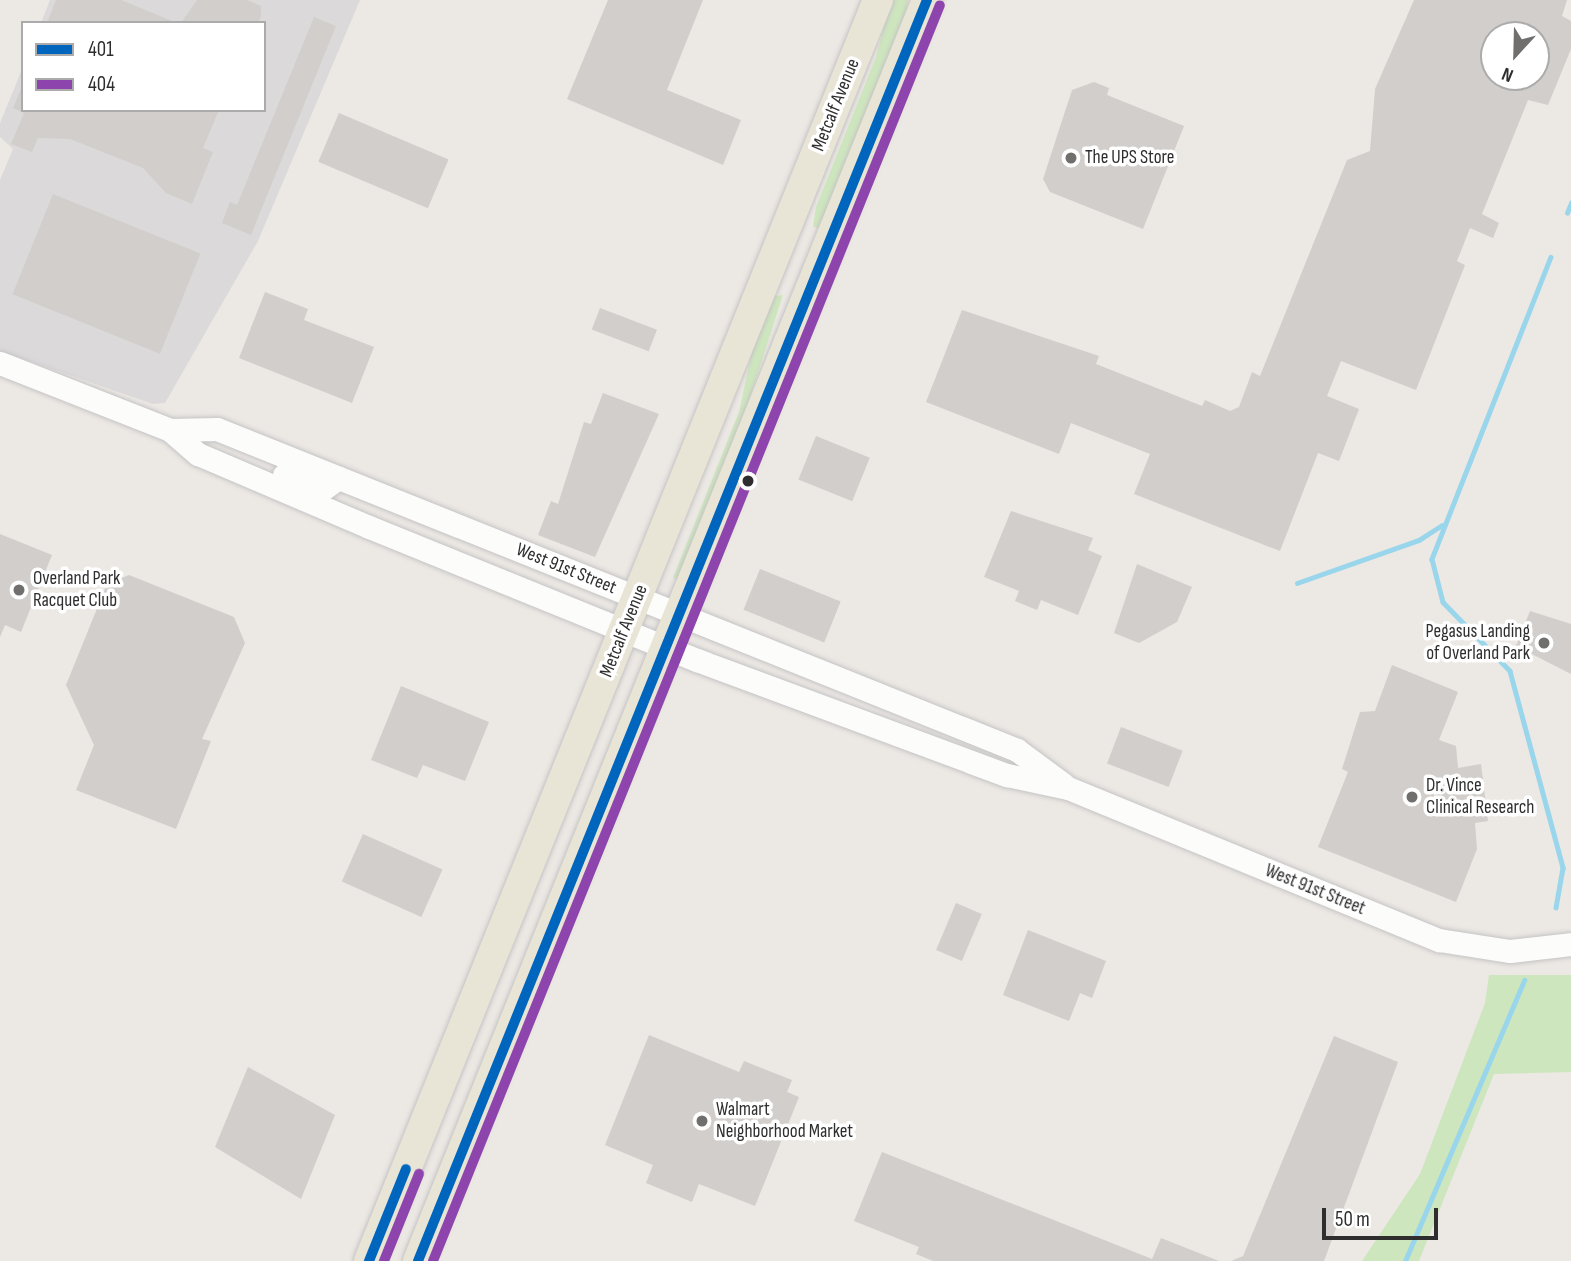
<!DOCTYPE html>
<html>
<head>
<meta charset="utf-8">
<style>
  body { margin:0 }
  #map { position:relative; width:1571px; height:1261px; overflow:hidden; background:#ece8e4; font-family:"Sofia Sans Condensed",sans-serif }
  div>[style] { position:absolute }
  .industrial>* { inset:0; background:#dcd9db }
  .green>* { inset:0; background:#cee6be }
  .stream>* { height:4.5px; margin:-2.25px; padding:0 2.25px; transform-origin:2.25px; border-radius:2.25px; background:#99d6ec }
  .building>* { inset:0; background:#d1cecb; transform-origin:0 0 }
  .roads { filter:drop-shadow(0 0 2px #c5c4c5) drop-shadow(0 0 2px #c5c4c5) }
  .minor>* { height:23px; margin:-11.5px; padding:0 11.5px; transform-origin:11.5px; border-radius:11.5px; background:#fcfcfb }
  .major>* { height:30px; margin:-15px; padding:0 15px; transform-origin:15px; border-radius:15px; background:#e8e4d6 }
  .bus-1>* { height:10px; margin:-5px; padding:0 5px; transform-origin:5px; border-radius:5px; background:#0065bd }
  .bus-2>* { height:10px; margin:-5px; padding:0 5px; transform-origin:5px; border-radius:5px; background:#8e44ad }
  .dots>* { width:19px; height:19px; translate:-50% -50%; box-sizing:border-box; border:4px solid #fff; border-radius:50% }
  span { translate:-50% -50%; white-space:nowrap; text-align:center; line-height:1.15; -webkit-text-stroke:7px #fff; paint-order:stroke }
  .street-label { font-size:19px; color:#2e2e2e }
  .poi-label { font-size:19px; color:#2e2e2e }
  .left { translate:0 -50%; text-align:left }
  .right { translate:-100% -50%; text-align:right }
  .legend { position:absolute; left:21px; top:21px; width:245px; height:91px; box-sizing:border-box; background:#fff; border:2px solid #ababab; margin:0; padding:9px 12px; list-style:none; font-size:21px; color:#2e2e2e }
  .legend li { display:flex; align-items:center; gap:14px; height:35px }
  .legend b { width:35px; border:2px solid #ababab }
  .north { position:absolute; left:1480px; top:21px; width:70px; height:70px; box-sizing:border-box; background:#fff; border:2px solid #ababab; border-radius:50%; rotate:202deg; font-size:19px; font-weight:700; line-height:28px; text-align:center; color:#2e2e2e }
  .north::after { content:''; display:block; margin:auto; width:24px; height:32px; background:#706f6e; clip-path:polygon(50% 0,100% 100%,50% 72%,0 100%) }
  .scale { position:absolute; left:1322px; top:1208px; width:116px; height:32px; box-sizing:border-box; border:4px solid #2e2e2e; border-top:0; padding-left:9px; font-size:21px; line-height:24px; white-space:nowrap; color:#2e2e2e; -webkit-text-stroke:5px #fff; paint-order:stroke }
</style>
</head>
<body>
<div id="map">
  <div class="industrial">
    <i style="clip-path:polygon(50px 0,360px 0,258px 241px,165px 403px,153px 404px,0 351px,0 180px,13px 149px,0 137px,0 123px,23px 67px,23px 110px,264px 110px,264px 23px,41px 23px)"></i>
  </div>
  <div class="green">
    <i style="clip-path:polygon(891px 0,908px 0,906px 15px,819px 229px,813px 226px,816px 207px,876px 57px)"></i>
    <i style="clip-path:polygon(783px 295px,728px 465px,680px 580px,673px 578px,739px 412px,754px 342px,774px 296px)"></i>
    <i style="clip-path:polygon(1489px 975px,1571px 975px,1571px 1072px,1494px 1074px,1419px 1261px,1362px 1261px,1420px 1174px,1485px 1003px)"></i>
  </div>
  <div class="stream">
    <i style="left:1567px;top:213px;width:11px;rotate:-68deg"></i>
    <i style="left:1551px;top:257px;width:325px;rotate:111.5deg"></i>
    <i style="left:1432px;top:559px;width:44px;rotate:75.7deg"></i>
    <i style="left:1443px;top:602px;width:96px;rotate:45.8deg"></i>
    <i style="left:1510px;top:671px;width:204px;rotate:74.9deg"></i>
    <i style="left:1563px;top:868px;width:40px;rotate:100deg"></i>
    <i style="left:1297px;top:583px;width:129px;rotate:-19.4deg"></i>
    <i style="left:1419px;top:540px;width:27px;rotate:-33deg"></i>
    <i style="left:1405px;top:1261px;width:305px;rotate:-67deg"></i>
  </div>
  <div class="building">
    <i style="clip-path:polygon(56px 0,121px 0,177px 23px,47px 23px)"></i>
    <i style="clip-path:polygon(197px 0,247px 0,261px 6px,261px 16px,258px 23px,181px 23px)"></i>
    <i style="clip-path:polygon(608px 0,703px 0,667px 90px,741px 120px,723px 165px,567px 99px)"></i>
    <i style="clip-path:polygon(evenodd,1414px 0,1567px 0,1562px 16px,1571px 21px,1571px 49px,1548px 105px,1528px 100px,1482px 214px,1499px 223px,1493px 238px,1470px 228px,1457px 261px,1465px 265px,1416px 390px,1341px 361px,1327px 396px,1359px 409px,1339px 461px,1318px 453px,1280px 551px,1134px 494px,1150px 454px,1071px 423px,1059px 454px,926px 402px,962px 310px,1099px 356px,1096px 364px,1202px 406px,1205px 400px,1230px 411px,1239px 407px,1252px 372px,1260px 376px,1347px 160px,1370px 151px,1375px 89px,1414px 0,1494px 35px,1536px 35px,1536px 77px,1494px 77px,1494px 35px)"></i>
    <i style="clip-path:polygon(314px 17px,336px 26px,251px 235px,222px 223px,230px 202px,237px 205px)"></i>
    <i style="clip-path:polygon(1094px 82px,1109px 88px,1107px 95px,1184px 126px,1143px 229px,1050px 192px,1043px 179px,1072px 90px)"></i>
    <i style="clip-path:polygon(23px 84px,23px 110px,219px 110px,203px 148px,213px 152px,192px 204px,166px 193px,143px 168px,70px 139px,38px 138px,32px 152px,11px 144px,24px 113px,13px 108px)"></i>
    <i style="left:339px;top:113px;width:119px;height:53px;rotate:23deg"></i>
    <i style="left:53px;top:194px;width:159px;height:108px;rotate:22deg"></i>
    <i style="clip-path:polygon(265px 292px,308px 309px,304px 320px,374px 347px,352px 403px,239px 358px)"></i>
    <i style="left:600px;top:308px;width:61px;height:23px;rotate:21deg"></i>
    <i style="clip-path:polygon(603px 393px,659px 414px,595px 557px,538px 535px,551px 501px,558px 504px,584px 422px,591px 424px)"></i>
    <i style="left:816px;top:436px;width:58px;height:47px;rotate:22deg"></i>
    <i style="clip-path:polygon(1011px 511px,1093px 538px,1088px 550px,1102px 556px,1078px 615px,1041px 600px,1037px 610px,1015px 601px,1019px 591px,984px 577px)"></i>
    <i style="clip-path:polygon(0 534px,52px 555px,21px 632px,5px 625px,0 637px)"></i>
    <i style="clip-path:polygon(1137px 564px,1192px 587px,1177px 622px,1139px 643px,1114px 633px)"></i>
    <i style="left:760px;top:569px;width:87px;height:44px;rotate:22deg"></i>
    <i style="clip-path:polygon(129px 575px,234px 617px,245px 643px,202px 739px,211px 741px,176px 829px,76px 790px,94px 745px,66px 685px,107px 584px)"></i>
    <i style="clip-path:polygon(1530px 611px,1571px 624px,1571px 674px,1516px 646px)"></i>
    <i style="clip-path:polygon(1392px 665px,1458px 692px,1439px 740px,1456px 746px,1458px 768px,1481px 764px,1488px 821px,1475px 823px,1477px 849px,1456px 902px,1318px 847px,1348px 772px,1342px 769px,1360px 712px,1375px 711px)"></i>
    <i style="clip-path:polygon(401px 686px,489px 722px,465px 781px,423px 765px,417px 778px,371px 760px)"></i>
    <i style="left:1121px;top:727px;width:66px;height:39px;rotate:21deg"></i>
    <i style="left:363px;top:834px;width:87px;height:52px;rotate:24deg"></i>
    <i style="left:956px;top:903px;width:28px;height:51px;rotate:23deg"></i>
    <i style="clip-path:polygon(1028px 930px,1106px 961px,1092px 998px,1080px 993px,1069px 1021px,1003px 995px)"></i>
    <i style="clip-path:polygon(649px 1035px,739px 1072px,744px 1061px,792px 1080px,787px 1092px,799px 1097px,755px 1206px,699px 1184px,692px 1202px,646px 1183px,653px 1165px,605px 1145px)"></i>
    <i style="clip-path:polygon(1334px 1036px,1398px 1062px,1324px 1261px,1231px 1261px,1243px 1256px)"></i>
    <i style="clip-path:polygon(248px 1067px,335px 1115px,301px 1199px,215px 1147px)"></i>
    <i style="clip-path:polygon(882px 1152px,1152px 1259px,1161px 1238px,1219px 1261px,933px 1261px,916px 1254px,919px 1247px,854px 1221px)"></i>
  </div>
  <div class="roads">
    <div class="minor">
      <i style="left:0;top:363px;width:183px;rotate:21.5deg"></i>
      <i style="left:170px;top:430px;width:37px;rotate:41deg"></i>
      <i style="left:198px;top:454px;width:186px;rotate:23.1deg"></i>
      <i style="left:369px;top:527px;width:354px;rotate:22.1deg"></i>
      <i style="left:697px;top:660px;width:331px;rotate:20.4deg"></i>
      <i style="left:1007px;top:775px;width:62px;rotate:12deg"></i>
      <i style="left:1068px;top:788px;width:401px;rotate:22.3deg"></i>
      <i style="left:1439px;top:940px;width:72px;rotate:8.8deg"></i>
      <i style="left:1510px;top:951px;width:61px;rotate:-6.5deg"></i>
      <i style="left:170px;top:430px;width:47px;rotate:-1.2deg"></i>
      <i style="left:217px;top:429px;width:862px;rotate:21.86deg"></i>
      <i style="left:1017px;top:750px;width:57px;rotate:36.5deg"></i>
      <i style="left:284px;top:475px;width:41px;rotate:19.7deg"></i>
      <i style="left:323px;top:489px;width:19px;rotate:-36deg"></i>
    </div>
    <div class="major">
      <i style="left:369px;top:1261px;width:1360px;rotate:-68.02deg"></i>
      <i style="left:418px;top:1261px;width:1360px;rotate:-68.02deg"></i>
    </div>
  </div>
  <div class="bus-1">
    <i style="left:369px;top:1261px;width:99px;rotate:-68.1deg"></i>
    <i style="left:418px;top:1261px;width:1360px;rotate:-68.02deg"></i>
  </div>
  <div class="bus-2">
    <i style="left:384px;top:1261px;width:94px;rotate:-68.1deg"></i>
    <i style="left:433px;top:1261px;width:1354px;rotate:-68.02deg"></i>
  </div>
  <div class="dots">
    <i style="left:1071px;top:158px;background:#706f6e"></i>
    <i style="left:748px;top:481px;background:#2e2e2e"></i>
    <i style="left:19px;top:590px;background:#706f6e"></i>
    <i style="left:1544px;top:643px;background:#706f6e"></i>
    <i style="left:1412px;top:797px;background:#706f6e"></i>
    <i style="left:702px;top:1121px;background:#706f6e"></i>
  </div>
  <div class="street-label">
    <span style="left:836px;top:105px;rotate:-68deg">Metcalf Avenue</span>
    <span style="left:566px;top:569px;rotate:22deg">West 91st Street</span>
    <span style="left:624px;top:631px;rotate:-68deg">Metcalf Avenue</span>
    <span style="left:1315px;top:890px;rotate:22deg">West 91st Street</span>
  </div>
  <div class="poi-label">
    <span class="left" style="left:1085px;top:158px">The UPS Store</span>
    <span class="left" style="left:33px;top:590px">Overland Park<br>Racquet Club</span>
    <span class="right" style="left:1530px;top:643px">Pegasus Landing<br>of Overland Park</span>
    <span class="left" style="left:1426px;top:797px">Dr. Vince<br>Clinical Research</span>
    <span class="left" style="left:716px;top:1121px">Walmart<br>Neighborhood Market</span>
  </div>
  <ul class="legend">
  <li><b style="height:9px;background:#0065bd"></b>401</li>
  <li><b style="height:9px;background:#8e44ad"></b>404</li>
  </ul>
  <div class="north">N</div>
  <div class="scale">50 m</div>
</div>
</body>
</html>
